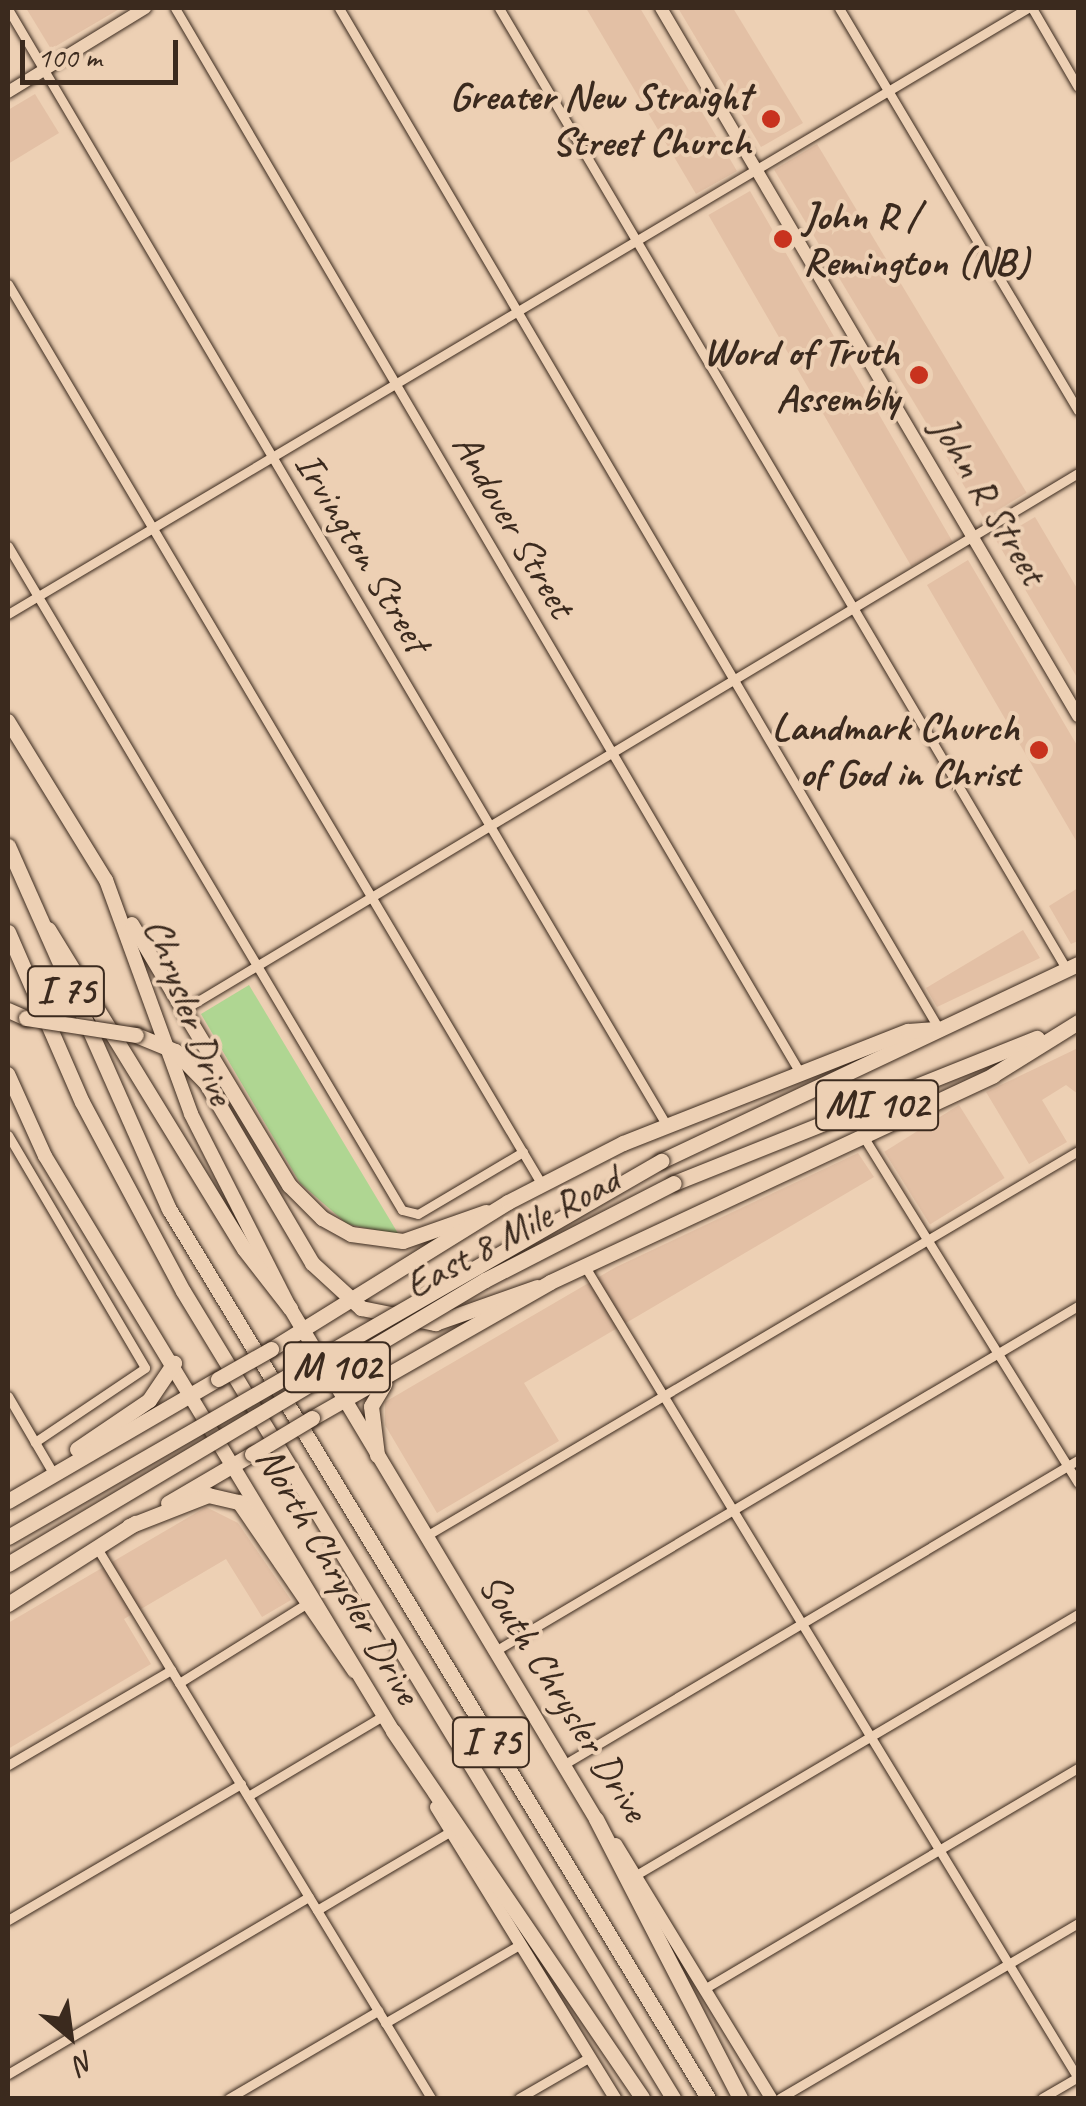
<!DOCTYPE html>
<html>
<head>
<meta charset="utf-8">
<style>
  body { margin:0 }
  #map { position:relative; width:1086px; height:2106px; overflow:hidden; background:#edd0b4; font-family:Caveat,sans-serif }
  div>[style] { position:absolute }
  .built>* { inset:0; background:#e3c0a5; transform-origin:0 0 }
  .green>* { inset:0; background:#afd692 }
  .roads { filter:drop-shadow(0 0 2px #3b2a1e) drop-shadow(0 0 2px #3b2a1e) }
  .street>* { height:9px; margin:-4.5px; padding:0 4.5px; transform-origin:4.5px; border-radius:4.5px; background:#edd0b4 }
  .secondary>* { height:12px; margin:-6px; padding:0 6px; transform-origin:6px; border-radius:6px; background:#edd0b4 }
  .primary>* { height:14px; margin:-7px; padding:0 7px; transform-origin:7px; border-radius:7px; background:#edd0b4 }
  .highway>* { height:15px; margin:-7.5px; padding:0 7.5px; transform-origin:7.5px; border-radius:7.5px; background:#edd0b4 }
  .bridges { filter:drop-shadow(0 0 2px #3b2a1e) drop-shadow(0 0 2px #3b2a1e) }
  .highway-bridge>* { height:15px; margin:-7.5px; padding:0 7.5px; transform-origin:7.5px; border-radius:7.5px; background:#edd0b4 }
  .dots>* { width:28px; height:28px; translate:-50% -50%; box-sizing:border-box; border:5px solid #edd0b4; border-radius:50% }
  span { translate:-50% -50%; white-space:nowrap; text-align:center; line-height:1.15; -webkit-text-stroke:8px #edd0b4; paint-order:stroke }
  .shield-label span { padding:2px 8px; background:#edd0b4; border:2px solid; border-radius:8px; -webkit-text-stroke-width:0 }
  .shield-label { font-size:38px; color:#3b2a1e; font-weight:700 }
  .poi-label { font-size:40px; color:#3b2a1e; font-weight:700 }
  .right { translate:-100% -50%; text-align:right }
  .left { translate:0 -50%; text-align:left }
  .street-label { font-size:40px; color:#3b2a1e }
  .frame { position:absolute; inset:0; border:10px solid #3b2a1e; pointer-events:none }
  .north { position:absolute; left:20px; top:1986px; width:100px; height:100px; -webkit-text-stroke:8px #edd0b4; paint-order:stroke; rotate:151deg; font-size:28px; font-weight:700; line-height:40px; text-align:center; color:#3b2a1e }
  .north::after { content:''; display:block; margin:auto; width:35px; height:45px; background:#3b2a1e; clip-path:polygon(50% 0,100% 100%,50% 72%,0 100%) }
  .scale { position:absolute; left:20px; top:40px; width:158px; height:45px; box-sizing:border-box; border:5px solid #3b2a1e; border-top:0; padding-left:12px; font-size:30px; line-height:35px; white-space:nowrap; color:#3b2a1e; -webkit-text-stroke:8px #edd0b4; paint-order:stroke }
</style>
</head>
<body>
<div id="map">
  <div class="built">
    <i style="clip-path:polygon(26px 8px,121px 8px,51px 49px)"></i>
    <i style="clip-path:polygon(586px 8px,640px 8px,737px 171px,696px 194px)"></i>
    <i style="clip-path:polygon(678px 8px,733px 8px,803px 123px,761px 147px)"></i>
    <i style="clip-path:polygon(35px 94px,59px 133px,8px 164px,8px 110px)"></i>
    <i style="left:817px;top:144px;width:407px;height:50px;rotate:59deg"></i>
    <i style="left:750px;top:191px;width:406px;height:48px;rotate:60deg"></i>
    <i style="clip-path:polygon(1035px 517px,1078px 590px,1078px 679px,996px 540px)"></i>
    <i style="clip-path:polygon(968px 560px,1078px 747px,1078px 844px,927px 585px)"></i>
    <i style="clip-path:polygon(1078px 888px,1078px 941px,1071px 944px,1049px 906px)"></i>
    <i style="clip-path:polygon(1023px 930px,1040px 958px,937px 1007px,926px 988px)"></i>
    <i style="clip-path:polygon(1078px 1048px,1078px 1094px,1066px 1085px,1042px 1100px,1067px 1142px,1029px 1164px,986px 1092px)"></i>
    <i style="left:959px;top:1105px;width:86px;height:88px;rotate:58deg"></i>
    <i style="clip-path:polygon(858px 1153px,874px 1177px,524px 1383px,559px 1441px,437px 1513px,385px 1425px,385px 1402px,616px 1267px)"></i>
    <i style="clip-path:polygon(206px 1507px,238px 1523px,291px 1600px,262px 1617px,226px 1559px,124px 1619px,151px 1664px,8px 1749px,8px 1623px)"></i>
  </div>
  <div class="green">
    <i style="clip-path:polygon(249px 985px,399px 1235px,347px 1224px,300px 1183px,201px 1014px)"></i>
  </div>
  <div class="roads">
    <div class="street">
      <i style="left:175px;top:8px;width:1235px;rotate:59.59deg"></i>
      <i style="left:339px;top:8px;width:1184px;rotate:59.56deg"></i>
      <i style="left:499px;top:8px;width:1117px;rotate:59.44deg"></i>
      <i style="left:839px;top:8px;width:468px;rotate:59.3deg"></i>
      <i style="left:1032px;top:8px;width:91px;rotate:59.8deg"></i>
      <i style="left:8px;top:9px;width:1297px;rotate:59.46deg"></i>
      <i style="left:8px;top:284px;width:1045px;rotate:59.34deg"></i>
      <i style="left:8px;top:546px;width:772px;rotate:59.32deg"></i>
      <i style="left:402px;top:1210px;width:16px;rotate:14deg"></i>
      <i style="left:418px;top:1214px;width:122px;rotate:-30.6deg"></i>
      <i style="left:8px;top:614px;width:1186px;rotate:-30.72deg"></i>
      <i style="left:183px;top:1010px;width:1044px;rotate:-30.96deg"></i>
      <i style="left:8px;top:1135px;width:270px;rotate:59.5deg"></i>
      <i style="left:145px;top:1368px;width:133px;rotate:146.1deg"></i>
      <i style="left:863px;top:1136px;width:408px;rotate:58.2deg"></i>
      <i style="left:584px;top:1265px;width:951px;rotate:58.72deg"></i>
      <i style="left:8px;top:1396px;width:89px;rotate:59.7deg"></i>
      <i style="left:426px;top:1536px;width:757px;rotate:-30.56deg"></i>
      <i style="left:97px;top:1548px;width:643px;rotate:58.73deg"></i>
      <i style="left:495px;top:1651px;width:677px;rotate:-30.62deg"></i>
      <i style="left:179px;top:1683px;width:153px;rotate:-31.9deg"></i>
      <i style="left:8px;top:1765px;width:189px;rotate:-30.2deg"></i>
      <i style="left:563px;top:1765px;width:599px;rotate:-30.64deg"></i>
      <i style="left:248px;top:1796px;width:157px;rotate:-30.7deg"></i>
      <i style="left:636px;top:1875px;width:513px;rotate:-30.56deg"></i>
      <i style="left:317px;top:1910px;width:156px;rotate:-30.5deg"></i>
      <i style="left:8px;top:1920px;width:270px;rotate:-30.3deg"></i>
      <i style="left:704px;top:1989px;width:434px;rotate:-30.6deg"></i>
      <i style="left:385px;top:2023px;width:157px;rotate:-30.2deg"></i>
      <i style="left:8px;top:2074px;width:349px;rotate:-30.5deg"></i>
      <i style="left:229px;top:2098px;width:173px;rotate:-30.3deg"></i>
      <i style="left:519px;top:2098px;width:82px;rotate:-30deg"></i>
      <i style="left:780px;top:2098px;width:346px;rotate:-30.4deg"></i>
      <i style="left:1042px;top:2098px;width:42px;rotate:-30.3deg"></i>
    </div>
    <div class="secondary">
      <i style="left:661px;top:8px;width:822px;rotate:59.5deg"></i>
      <i style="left:8px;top:92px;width:161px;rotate:-31.5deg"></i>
      <i style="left:436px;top:1807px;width:342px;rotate:58.4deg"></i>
      <i style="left:616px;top:1844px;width:298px;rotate:58.6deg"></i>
    </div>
    <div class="primary">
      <i style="left:8px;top:721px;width:187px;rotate:58.4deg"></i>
      <i style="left:106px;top:880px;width:249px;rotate:70deg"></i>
      <i style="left:191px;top:1114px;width:218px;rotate:63deg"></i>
      <i style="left:290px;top:1308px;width:596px;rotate:59.09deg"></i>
      <i style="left:132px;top:924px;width:100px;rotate:59.3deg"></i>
      <i style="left:8px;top:1074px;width:90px;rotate:65.7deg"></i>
      <i style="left:45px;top:1156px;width:672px;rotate:58.82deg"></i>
    </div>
    <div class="highway">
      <i style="left:8px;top:846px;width:397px;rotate:66.1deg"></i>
      <i style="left:169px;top:1209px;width:1040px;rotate:58.77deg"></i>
      <i style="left:48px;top:929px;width:375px;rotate:58.5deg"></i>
      <i style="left:244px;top:1249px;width:75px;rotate:52.1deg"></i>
      <i style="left:8px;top:932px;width:185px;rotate:66.5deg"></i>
      <i style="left:82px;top:1102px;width:214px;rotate:61.9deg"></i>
      <i style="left:183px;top:1291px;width:944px;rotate:58.73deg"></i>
      <i style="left:8px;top:1010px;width:20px;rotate:24deg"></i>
      <i style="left:183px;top:1010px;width:205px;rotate:58.8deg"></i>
      <i style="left:289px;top:1185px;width:47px;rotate:45deg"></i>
      <i style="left:322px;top:1218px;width:33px;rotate:29deg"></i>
      <i style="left:351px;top:1234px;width:52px;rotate:7.7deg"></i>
      <i style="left:403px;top:1241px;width:88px;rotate:-19.3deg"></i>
      <i style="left:136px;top:1035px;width:42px;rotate:22.3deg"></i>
      <i style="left:175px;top:1051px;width:45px;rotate:45.9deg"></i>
      <i style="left:206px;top:1083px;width:209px;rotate:59.5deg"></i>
      <i style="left:312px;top:1263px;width:67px;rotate:42.6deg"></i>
      <i style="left:361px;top:1308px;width:76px;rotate:11.5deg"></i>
      <i style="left:435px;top:1323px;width:108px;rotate:-19.4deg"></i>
      <i style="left:661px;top:1161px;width:461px;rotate:-25.3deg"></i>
      <i style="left:674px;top:1183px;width:391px;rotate:-21.8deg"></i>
      <i style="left:271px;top:1349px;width:279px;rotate:-31.8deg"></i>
      <i style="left:508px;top:1202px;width:129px;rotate:-27.2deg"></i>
      <i style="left:623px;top:1143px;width:306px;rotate:-21.5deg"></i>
      <i style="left:908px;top:1031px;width:31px;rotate:-4deg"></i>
      <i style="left:312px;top:1418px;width:274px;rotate:-29.7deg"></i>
      <i style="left:550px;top:1282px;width:489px;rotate:-25deg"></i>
      <i style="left:993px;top:1075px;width:100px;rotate:-31.9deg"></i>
      <i style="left:77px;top:1449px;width:87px;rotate:-34.2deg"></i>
      <i style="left:149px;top:1400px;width:45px;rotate:-56deg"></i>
      <i style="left:377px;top:1455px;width:49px;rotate:-97deg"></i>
      <i style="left:371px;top:1406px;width:26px;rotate:-59deg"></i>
      <i style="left:8px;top:1501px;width:243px;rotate:-30.2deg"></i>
      <i style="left:168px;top:1503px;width:97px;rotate:-30.3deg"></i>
      <i style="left:129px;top:1526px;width:85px;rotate:-21.4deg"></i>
      <i style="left:208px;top:1495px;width:32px;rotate:13deg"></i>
      <i style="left:239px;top:1502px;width:204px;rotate:55.6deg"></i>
      <i style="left:8px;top:1604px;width:151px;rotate:-32.5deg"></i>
      <i style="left:393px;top:1731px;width:443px;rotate:55.8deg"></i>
      <i style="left:596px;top:1819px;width:314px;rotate:62.7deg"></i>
    </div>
  </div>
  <div class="bridges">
    <div class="highway-bridge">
      <i style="left:26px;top:1018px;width:111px;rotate:8.8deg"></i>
      <i style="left:218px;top:1379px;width:61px;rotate:-29.5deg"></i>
      <i style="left:252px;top:1454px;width:70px;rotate:-31deg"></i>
      <i style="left:8px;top:1537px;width:754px;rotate:-29.93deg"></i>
      <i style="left:8px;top:1564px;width:555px;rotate:-30.77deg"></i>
      <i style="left:485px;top:1280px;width:212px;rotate:-27.2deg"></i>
    </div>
  </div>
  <div class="dots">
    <i style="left:771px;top:119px;background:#c8321e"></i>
    <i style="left:783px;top:239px;background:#c8321e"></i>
    <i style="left:919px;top:375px;background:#c8321e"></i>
    <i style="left:1039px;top:750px;background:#c8321e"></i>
  </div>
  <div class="shield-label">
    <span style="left:66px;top:991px">I 75</span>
    <span style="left:877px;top:1105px">MI 102</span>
    <span style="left:337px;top:1367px">M 102</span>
    <span style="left:491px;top:1742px">I 75</span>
  </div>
  <div class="poi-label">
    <span class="right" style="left:751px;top:119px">Greater New Straight<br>Street Church</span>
    <span class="left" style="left:803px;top:239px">John R /<br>Remington (NB)</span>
    <span class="right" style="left:899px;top:375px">Word of Truth<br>Assembly</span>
    <span class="right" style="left:1019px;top:750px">Landmark Church<br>of God in Christ</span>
  </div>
  <div class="street-label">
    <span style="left:989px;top:500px;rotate:59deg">John R Street</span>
    <span style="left:514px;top:525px;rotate:60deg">Andover Street</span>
    <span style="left:363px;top:552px;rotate:59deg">Irvington Street</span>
    <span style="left:190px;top:1011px;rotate:70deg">Chrysler Drive</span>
    <span style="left:512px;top:1232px;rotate:-28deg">East 8 Mile Road</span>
    <span style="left:339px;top:1575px;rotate:60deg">North Chrysler Drive</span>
    <span style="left:564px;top:1697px;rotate:58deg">South Chrysler Drive</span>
  </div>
  <div class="frame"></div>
  <div class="north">N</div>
  <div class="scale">100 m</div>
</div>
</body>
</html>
